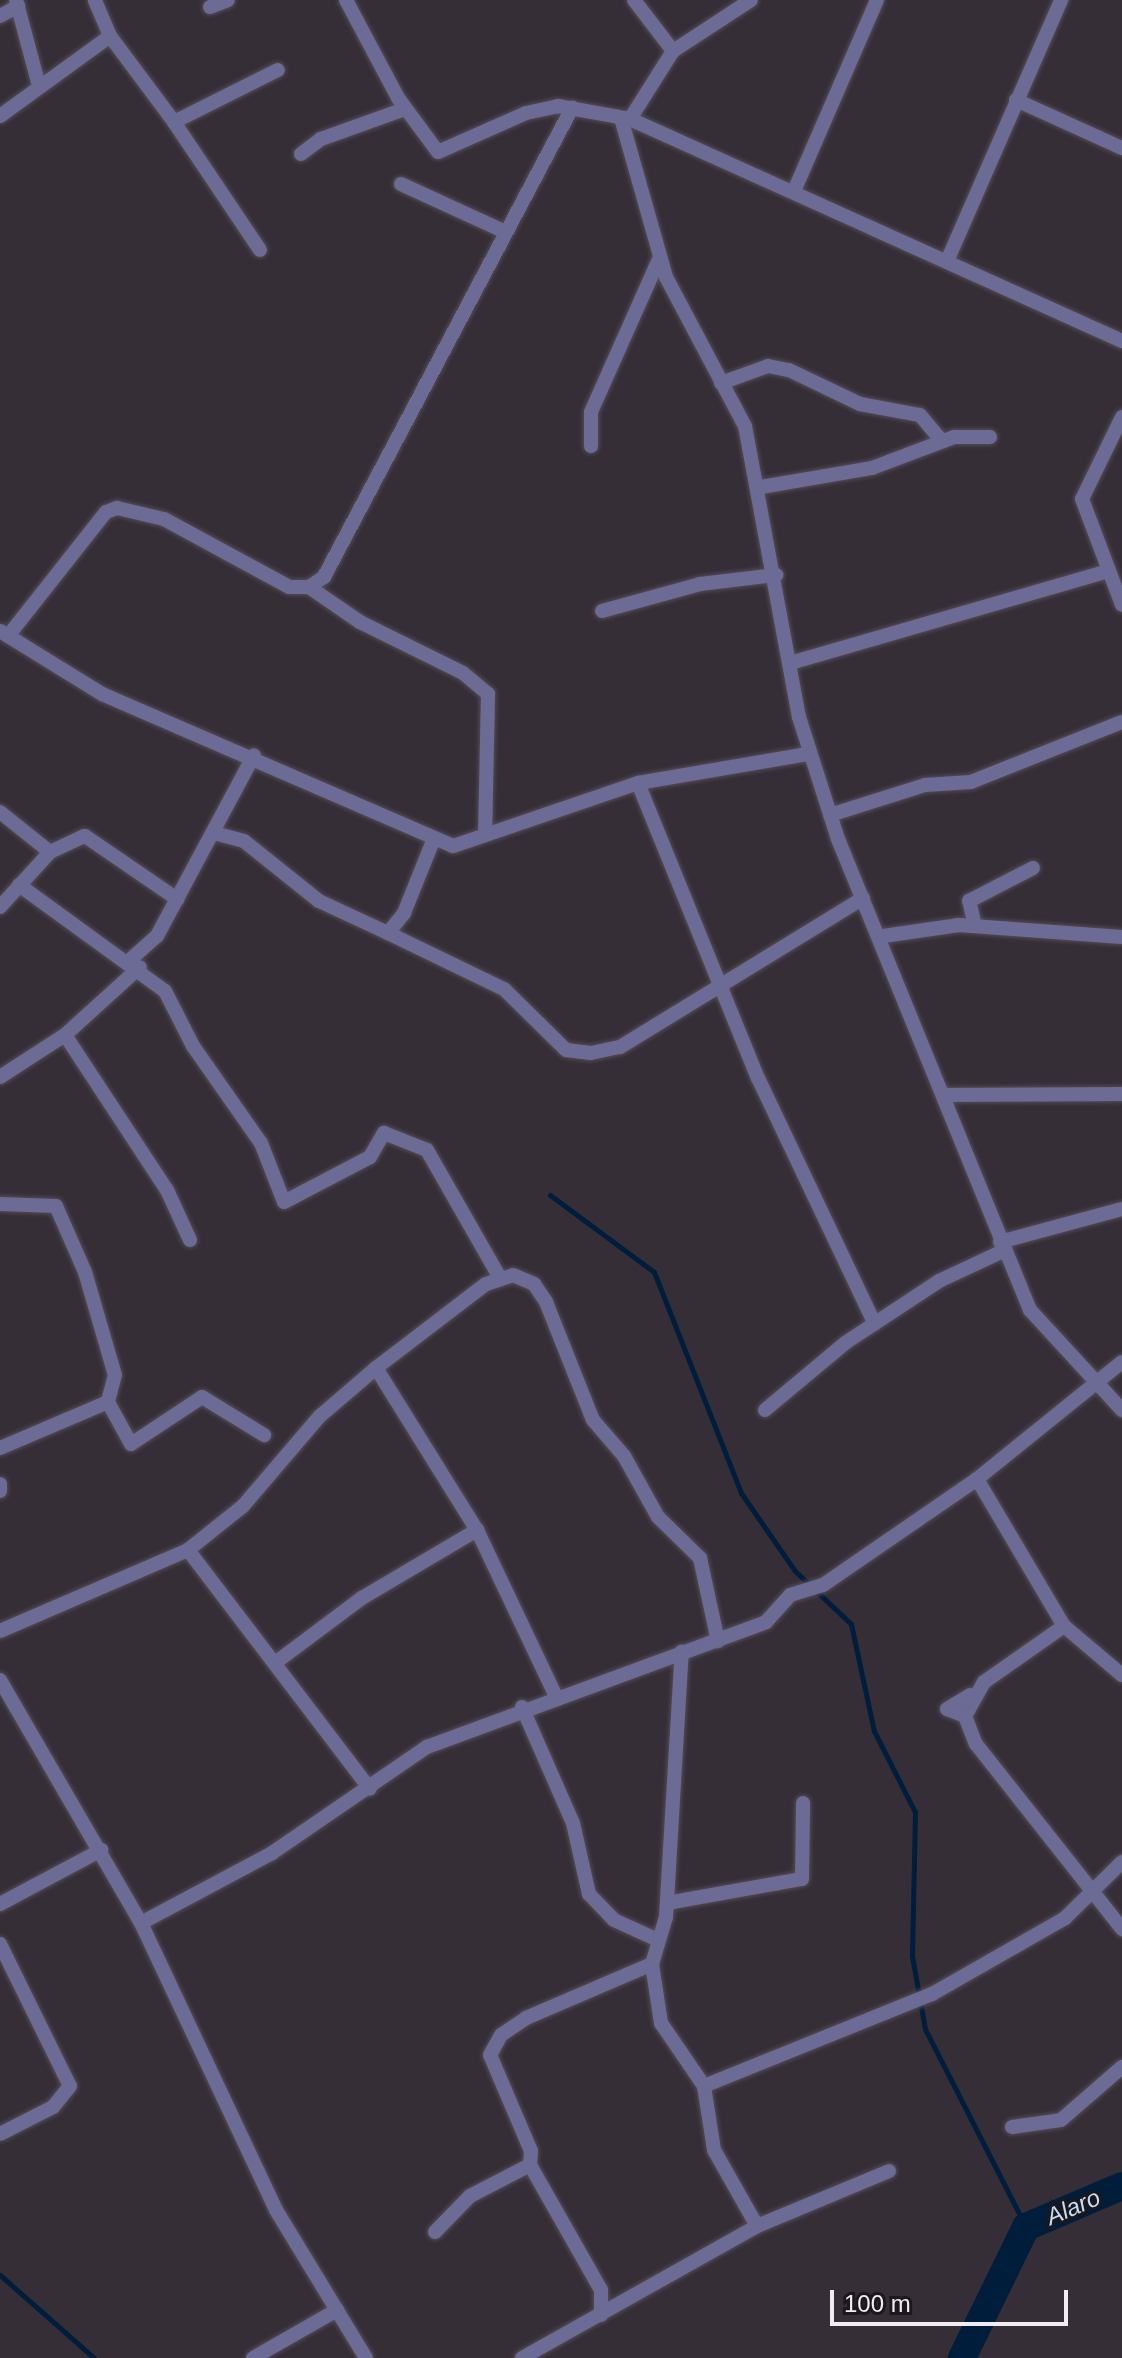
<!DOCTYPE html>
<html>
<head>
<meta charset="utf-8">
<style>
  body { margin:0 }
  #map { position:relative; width:1122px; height:2358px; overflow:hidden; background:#352e37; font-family:Helvetica,sans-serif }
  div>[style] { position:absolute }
  .stream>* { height:5px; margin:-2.5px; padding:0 2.5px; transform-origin:2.5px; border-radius:2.5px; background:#001d3c }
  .river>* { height:28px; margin:-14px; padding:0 14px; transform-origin:14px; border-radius:14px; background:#001d3c }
  .roads { filter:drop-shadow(0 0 2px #534c55) drop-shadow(0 0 2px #534c55) }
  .minor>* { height:14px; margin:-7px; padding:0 7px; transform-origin:7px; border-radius:7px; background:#6b6b95 }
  span { translate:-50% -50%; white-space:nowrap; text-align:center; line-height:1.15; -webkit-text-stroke:6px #1b181c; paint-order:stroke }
  .water-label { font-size:24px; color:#c4dcf8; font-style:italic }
  .scale { position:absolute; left:830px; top:2290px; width:238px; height:36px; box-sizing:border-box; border:4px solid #f0ecf2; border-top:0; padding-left:10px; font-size:24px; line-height:28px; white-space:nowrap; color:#f0ecf2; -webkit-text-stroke:6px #1b181c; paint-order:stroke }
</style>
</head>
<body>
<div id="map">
  <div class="stream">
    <i style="left:550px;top:1195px;width:129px;rotate:36.5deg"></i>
    <i style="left:654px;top:1272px;width:238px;rotate:68.5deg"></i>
    <i style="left:741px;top:1493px;width:95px;rotate:55.3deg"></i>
    <i style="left:795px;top:1571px;width:77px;rotate:43.4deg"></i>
    <i style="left:851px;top:1624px;width:109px;rotate:77.9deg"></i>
    <i style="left:874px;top:1731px;width:91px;rotate:63.2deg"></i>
    <i style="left:915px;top:1812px;width:144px;rotate:91.2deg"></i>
    <i style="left:912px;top:1956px;width:74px;rotate:79.9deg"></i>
    <i style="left:925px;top:2029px;width:222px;rotate:63deg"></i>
    <i style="left:0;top:2275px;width:125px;rotate:41.4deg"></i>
  </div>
  <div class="river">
    <i style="left:962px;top:2358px;width:146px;rotate:-64deg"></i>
    <i style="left:1026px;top:2227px;width:104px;rotate:-23.1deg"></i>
  </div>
  <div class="roads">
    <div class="minor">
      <i style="left:16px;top:0;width:89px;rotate:75deg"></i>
      <i style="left:346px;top:0;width:111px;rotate:62deg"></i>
      <i style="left:398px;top:98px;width:67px;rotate:53.5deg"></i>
      <i style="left:438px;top:152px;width:96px;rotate:-23.9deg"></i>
      <i style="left:526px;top:113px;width:33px;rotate:-12deg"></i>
      <i style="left:558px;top:106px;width:73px;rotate:10.2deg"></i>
      <i style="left:630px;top:119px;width:540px;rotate:24.29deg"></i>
      <i style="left:634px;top:0;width:64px;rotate:52.6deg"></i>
      <i style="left:210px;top:7px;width:19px;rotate:-21deg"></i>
      <i style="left:0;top:16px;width:21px;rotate:-29deg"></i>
      <i style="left:110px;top:36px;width:107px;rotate:53.3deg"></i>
      <i style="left:174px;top:122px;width:116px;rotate:-26.6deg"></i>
      <i style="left:1016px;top:100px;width:116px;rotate:24.4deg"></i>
      <i style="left:0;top:116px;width:136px;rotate:-36deg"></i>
      <i style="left:110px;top:36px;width:39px;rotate:-113deg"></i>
      <i style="left:621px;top:118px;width:165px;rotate:74.2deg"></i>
      <i style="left:666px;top:277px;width:169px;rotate:62.1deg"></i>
      <i style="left:745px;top:426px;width:296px;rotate:79.5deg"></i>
      <i style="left:799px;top:717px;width:128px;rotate:72.3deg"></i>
      <i style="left:838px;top:839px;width:509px;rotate:67.82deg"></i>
      <i style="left:1030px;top:1310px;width:136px;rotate:47.4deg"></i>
      <i style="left:630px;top:119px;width:80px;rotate:-57.7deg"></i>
      <i style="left:673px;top:51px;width:93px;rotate:-33.2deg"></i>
      <i style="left:174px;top:122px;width:154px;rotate:56.1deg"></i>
      <i style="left:301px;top:154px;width:25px;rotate:-37deg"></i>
      <i style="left:321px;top:139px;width:89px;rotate:-19.7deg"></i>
      <i style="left:401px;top:184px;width:112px;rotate:24.7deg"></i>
      <i style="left:794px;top:191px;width:208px;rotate:-66.5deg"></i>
      <i style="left:948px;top:259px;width:283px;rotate:-66.4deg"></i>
      <i style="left:721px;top:383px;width:50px;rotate:-19.9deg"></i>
      <i style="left:768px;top:366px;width:21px;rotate:11deg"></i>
      <i style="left:789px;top:370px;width:79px;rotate:25.6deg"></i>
      <i style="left:860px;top:404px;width:61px;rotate:10.4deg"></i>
      <i style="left:920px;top:415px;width:34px;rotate:50deg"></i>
      <i style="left:1122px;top:417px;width:91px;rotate:116deg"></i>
      <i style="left:1082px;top:499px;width:113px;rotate:69.3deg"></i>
      <i style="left:591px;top:446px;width:34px;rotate:-90deg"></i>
      <i style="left:591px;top:412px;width:170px;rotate:-66deg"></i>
      <i style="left:761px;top:487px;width:113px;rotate:-9.7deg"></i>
      <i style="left:872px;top:468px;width:88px;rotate:-20.7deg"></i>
      <i style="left:954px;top:437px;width:36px"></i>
      <i style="left:309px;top:587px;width:62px;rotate:34.5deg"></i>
      <i style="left:360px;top:622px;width:115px;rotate:26.3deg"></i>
      <i style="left:463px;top:673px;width:33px;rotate:40deg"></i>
      <i style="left:488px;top:694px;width:140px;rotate:91.2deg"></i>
      <i style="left:602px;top:611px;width:102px;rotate:-15.4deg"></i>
      <i style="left:700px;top:584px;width:77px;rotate:-6.8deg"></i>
      <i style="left:0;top:631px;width:120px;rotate:31.7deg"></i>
      <i style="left:102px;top:694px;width:382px;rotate:23.4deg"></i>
      <i style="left:453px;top:846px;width:195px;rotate:-18.8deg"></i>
      <i style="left:638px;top:783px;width:172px;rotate:-9.7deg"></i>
      <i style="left:8px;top:636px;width:158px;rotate:-51.7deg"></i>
      <i style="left:106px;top:512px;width:12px;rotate:-20deg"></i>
      <i style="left:117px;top:508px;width:48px;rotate:13.2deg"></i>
      <i style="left:164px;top:519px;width:142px;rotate:28.5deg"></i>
      <i style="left:289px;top:587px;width:20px"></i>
      <i style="left:309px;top:587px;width:18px;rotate:-34deg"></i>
      <i style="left:324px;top:577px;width:531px;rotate:-62.13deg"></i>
      <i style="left:790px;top:663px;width:328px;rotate:-16.1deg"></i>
      <i style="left:638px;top:783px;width:318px;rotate:67.9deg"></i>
      <i style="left:758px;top:1078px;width:272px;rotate:64.6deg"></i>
      <i style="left:0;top:812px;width:64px;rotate:38.7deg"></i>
      <i style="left:830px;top:815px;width:100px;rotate:-17.5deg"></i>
      <i style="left:925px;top:785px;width:46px;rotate:-3.7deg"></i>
      <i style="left:971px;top:782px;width:162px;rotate:-21.7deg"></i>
      <i style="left:214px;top:833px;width:31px;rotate:15deg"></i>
      <i style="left:244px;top:841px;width:96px;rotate:38.7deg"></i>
      <i style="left:319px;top:901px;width:76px;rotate:24.9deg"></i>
      <i style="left:388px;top:933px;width:26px;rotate:-51deg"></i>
      <i style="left:404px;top:913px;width:78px;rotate:-68.1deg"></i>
      <i style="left:19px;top:885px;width:180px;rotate:36deg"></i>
      <i style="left:165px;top:991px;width:62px;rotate:63deg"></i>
      <i style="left:193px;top:1046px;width:118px;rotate:55deg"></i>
      <i style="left:261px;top:1143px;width:63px;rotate:68.7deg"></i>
      <i style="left:284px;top:1202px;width:97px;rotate:-27.6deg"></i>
      <i style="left:370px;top:1157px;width:28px;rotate:-60deg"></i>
      <i style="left:384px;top:1133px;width:46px;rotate:21.6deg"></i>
      <i style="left:427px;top:1150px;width:145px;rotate:60.3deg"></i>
      <i style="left:0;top:907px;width:74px;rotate:-47.7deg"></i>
      <i style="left:50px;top:852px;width:38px;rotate:-25deg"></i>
      <i style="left:85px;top:836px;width:112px;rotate:34.4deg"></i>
      <i style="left:975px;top:926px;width:26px;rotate:-103deg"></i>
      <i style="left:969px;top:901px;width:72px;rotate:-27.3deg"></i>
      <i style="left:388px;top:933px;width:129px;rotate:25.8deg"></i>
      <i style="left:504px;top:989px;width:87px;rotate:44.5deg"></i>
      <i style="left:566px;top:1050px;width:25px;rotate:7deg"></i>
      <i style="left:591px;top:1053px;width:30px;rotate:-12deg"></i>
      <i style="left:620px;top:1047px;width:285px;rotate:-31.5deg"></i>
      <i style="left:883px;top:936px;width:77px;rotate:-8.2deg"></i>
      <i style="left:959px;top:925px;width:163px;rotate:4.2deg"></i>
      <i style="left:130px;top:960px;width:36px;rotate:-42deg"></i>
      <i style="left:157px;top:936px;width:205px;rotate:-61.8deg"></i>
      <i style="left:65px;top:1035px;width:186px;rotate:56.7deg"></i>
      <i style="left:167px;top:1190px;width:55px;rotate:65.3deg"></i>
      <i style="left:0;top:1077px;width:77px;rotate:-32.9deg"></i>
      <i style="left:65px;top:1035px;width:101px;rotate:-42.2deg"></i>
      <i style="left:944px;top:1095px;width:178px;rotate:-0.3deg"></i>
      <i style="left:0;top:1204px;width:56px;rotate:2deg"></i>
      <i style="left:56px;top:1206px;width:72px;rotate:66.3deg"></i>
      <i style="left:85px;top:1272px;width:107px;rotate:73.8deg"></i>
      <i style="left:115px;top:1375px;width:28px;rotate:105deg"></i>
      <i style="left:108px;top:1402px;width:117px;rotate:156.9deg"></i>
      <i style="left:1000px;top:1242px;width:126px;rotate:-15.1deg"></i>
      <i style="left:376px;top:1368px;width:191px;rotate:58.1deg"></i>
      <i style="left:477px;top:1530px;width:182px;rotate:64.6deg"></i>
      <i style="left:108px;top:1402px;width:48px;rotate:61.3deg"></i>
      <i style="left:131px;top:1444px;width:85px;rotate:-33.5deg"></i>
      <i style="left:202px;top:1397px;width:73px;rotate:31.5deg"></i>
      <i style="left:765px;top:1410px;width:104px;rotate:-39.9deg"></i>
      <i style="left:845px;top:1343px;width:113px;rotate:-33.4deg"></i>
      <i style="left:939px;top:1281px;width:71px;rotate:-25.1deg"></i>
      <i style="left:977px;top:1479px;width:171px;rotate:59.4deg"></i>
      <i style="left:1064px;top:1626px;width:76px;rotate:40.2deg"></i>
      <i style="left:0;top:1484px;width:7px;rotate:90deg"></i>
      <i style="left:188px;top:1550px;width:300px;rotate:52.7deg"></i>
      <i style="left:1064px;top:1626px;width:98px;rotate:145deg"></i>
      <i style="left:984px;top:1682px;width:39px;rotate:119deg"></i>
      <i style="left:965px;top:1716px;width:30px;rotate:69deg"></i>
      <i style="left:976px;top:1744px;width:236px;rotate:51.7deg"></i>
      <i style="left:0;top:1631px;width:205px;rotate:-23.3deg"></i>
      <i style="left:188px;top:1550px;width:70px;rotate:-38.7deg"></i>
      <i style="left:243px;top:1506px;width:118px;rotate:-49.5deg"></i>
      <i style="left:320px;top:1416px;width:74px;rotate:-40.6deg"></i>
      <i style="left:376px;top:1368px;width:138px;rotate:-37.4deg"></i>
      <i style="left:486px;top:1284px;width:28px;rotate:-18deg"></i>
      <i style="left:513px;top:1275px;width:23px;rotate:23deg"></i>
      <i style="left:534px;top:1284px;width:22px;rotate:56deg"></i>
      <i style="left:546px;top:1302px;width:127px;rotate:68.3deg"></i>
      <i style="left:593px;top:1420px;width:48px;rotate:49.3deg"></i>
      <i style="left:624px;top:1456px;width:70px;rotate:60.9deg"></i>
      <i style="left:658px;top:1517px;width:59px;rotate:44.3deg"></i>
      <i style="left:700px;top:1558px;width:85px;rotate:77.8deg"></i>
      <i style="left:275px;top:1663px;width:109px;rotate:-36.8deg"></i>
      <i style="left:362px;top:1598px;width:134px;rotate:-30.6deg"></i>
      <i style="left:0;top:1680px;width:281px;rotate:59.9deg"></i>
      <i style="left:141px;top:1923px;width:317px;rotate:64.8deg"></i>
      <i style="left:276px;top:2210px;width:173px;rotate:58.7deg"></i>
      <i style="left:522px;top:1707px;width:127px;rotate:66.3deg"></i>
      <i style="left:573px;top:1823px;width:73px;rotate:77.3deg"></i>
      <i style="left:589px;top:1894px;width:36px;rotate:46deg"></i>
      <i style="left:614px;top:1920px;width:48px;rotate:24.4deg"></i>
      <i style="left:965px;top:1716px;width:19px;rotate:-159deg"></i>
      <i style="left:947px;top:1709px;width:27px;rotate:-31deg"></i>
      <i style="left:667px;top:1903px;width:137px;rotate:-10.1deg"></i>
      <i style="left:802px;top:1879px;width:76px;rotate:-89.2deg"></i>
      <i style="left:0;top:1904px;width:115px;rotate:-28.1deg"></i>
      <i style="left:141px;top:1923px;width:149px;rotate:-28.1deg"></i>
      <i style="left:272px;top:1853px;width:188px;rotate:-34.4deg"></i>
      <i style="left:427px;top:1747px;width:361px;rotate:-20.2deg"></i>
      <i style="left:766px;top:1622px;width:36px;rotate:-48deg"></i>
      <i style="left:790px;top:1595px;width:34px;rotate:-17deg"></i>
      <i style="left:823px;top:1585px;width:187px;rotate:-34.5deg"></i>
      <i style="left:977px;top:1479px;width:186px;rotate:-38.9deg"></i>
      <i style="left:0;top:1944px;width:158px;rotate:63.8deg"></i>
      <i style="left:70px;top:2086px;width:27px;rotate:129deg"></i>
      <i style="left:53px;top:2107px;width:59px;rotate:153deg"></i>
      <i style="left:704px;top:2086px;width:246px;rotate:-22deg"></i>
      <i style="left:932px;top:1994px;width:153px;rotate:-29.7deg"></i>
      <i style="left:1065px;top:1918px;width:80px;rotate:-44.5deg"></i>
      <i style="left:1012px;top:2127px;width:49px;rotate:-8.1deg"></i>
      <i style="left:1061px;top:2120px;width:81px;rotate:-41deg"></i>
      <i style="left:757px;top:2226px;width:143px;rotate:-22.6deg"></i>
      <i style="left:435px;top:2232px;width:50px;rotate:-45.8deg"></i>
      <i style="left:470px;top:2196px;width:68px;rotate:-27.3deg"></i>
      <i style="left:601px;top:2315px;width:25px;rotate:-90deg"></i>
      <i style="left:601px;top:2290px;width:144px;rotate:-119.6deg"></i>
      <i style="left:530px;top:2165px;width:14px;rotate:-86deg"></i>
      <i style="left:531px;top:2151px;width:104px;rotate:-113.1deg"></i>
      <i style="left:490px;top:2055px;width:23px;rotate:-61deg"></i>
      <i style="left:501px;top:2035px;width:30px;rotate:-34deg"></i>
      <i style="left:526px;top:2018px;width:137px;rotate:-23.2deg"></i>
      <i style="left:253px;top:2358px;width:97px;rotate:-29.7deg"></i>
      <i style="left:522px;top:2358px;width:270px;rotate:-29.3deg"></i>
      <i style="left:757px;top:2226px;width:87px;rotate:-119.5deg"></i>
      <i style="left:714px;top:2150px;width:65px;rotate:-98.9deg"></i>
      <i style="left:704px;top:2086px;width:76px;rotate:-124.3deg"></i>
      <i style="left:661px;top:2023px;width:60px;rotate:-98.7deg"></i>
      <i style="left:652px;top:1964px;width:49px;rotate:-73.4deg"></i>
      <i style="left:666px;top:1917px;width:266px;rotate:-86.6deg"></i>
    </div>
  </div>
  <div class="water-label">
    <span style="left:1073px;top:2207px;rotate:-23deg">Alaro</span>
  </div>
  <div class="scale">100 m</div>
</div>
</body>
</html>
